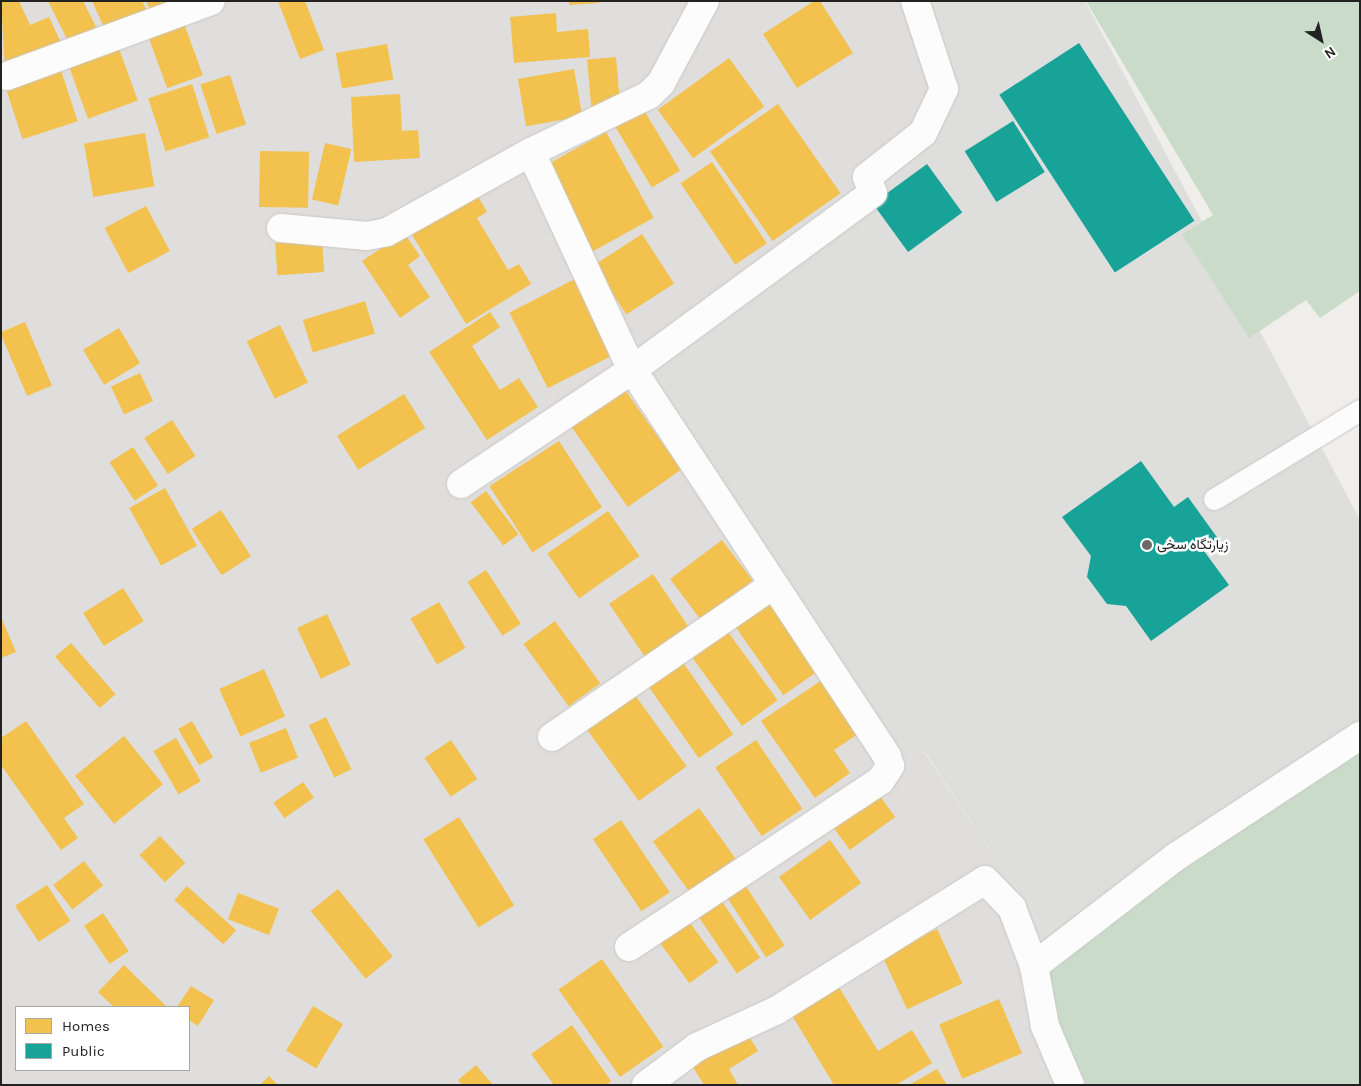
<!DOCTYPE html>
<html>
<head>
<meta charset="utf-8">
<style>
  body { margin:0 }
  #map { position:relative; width:1361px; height:1086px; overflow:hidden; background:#f0eeeb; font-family:Karla,Vazirmatn,sans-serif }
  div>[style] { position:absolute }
  .residential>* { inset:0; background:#dfdedc }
  .religious>* { inset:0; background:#dededc }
  .cemetery>* { inset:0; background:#cadbca }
  .homes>* { inset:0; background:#f2c14e; transform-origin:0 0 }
  .public>* { inset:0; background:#17a398; transform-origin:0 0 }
  .roads { filter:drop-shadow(0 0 1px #c9c8c7) drop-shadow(0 0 1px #c9c8c7) }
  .lane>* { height:21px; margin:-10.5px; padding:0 10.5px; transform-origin:10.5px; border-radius:10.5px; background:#fdfcfc }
  .street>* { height:28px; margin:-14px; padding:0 14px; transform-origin:14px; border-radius:14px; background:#fdfcfc }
  .dots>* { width:14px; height:14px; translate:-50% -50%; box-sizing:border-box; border:2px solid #fff; border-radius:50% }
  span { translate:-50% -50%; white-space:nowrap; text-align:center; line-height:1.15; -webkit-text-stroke:5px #fff; paint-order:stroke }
  .poi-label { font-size:14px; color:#222 }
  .left { translate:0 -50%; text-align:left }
  .frame { position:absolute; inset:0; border:2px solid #222; pointer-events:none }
  .legend { position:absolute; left:15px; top:1006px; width:175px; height:65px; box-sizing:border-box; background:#fff; border:1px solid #a7a7a7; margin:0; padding:6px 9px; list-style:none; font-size:15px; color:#222 }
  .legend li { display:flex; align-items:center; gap:10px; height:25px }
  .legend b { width:25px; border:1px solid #a7a7a7 }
  .north { position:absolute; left:1296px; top:15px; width:50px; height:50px; -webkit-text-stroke:4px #fff; paint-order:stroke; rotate:145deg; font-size:14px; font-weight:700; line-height:20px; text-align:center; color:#222 }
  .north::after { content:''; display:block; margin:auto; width:18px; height:22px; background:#222; clip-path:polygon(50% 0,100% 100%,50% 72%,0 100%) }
</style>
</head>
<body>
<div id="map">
  <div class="residential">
    <i style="clip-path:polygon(evenodd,1px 1px,915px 1px,944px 89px,890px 766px,924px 752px,1039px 923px,1034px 966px,1070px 1085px,1px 1085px,1px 1px,16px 1007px,189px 1007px,189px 1070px,16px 1070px,16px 1007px)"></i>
  </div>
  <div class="religious">
    <i style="clip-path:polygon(915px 1px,1085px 1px,1360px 520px,1360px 736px,1034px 966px,1039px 923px,925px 752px,890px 766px,632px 370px,873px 193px,944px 89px)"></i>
  </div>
  <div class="cemetery">
    <i style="clip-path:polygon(1086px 1px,1360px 1px,1360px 291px,1320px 318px,1306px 300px,1249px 338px,1182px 234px,1213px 215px)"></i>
    <i style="clip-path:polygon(1360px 736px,1360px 1085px,1070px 1085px,1034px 966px)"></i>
  </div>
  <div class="homes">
    <i style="clip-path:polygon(1px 1px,19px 1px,30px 25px,49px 17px,62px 45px,5px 70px)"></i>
    <i style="clip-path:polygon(48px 1px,83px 1px,99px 33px,71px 47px)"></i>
    <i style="clip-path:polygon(92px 1px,142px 1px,149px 15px,107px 34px)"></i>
    <i style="clip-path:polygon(146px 1px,172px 1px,151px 12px)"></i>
    <i style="clip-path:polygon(278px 1px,305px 1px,324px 50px,300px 59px)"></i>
    <i style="clip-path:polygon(569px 1px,599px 1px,599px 3px,569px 5px)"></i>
    <i style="clip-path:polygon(814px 1px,820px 1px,853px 53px,797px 88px,763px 34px)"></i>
    <i style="clip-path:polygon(556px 13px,557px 32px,588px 29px,590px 57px,514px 63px,510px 17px)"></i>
    <i style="left:182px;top:18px;width:61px;height:38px;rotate:70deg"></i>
    <i style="left:387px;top:44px;width:36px;height:52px;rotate:80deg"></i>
    <i style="left:118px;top:46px;width:58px;height:53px;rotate:70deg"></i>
    <i style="left:616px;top:57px;width:47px;height:29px;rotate:85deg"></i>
    <i style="left:729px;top:58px;width:60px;height:88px;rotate:54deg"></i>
    <i style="left:60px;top:67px;width:57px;height:58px;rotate:72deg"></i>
    <i style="left:574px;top:69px;width:48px;height:57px;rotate:80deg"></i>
    <i style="left:230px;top:75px;width:52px;height:31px;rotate:72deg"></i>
    <i style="left:192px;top:84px;width:56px;height:46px;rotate:72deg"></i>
    <i style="clip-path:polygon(400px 94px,402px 131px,418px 130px,420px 158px,354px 162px,351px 97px)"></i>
    <i style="left:778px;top:104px;width:109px;height:83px;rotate:55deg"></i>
    <i style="left:642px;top:107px;width:74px;height:33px;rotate:59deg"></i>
    <i style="left:606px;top:132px;width:98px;height:69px;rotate:61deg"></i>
    <i style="left:145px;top:133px;width:54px;height:62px;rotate:80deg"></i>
    <i style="left:325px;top:143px;width:27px;height:58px;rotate:13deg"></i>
    <i style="left:260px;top:151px;width:49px;height:56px;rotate:1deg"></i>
    <i style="left:712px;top:162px;width:98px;height:38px;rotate:56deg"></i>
    <i style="clip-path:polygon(473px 188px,487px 212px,477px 218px,508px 270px,519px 264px,531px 284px,466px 324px,408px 228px)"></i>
    <i style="left:146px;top:206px;width:51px;height:47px;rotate:62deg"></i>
    <i style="clip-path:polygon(404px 233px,420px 256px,408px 265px,430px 297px,400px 318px,362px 261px)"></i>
    <i style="left:642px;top:234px;width:59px;height:57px;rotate:57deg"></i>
    <i style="left:322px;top:240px;width:32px;height:47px;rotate:86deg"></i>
    <i style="left:577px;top:278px;width:85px;height:76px;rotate:63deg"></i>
    <i style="left:365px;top:301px;width:34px;height:65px;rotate:73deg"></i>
    <i style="clip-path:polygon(490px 312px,500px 327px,472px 346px,500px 390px,519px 378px,538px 407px,487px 440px,429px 352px)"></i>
    <i style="left:25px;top:322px;width:69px;height:27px;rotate:67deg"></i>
    <i style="left:280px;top:325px;width:64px;height:37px;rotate:64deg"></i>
    <i style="left:119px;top:328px;width:41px;height:42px;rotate:59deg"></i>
    <i style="left:140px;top:373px;width:31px;height:32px;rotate:65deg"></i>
    <i style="left:623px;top:387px;width:101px;height:65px;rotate:55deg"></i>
    <i style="left:404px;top:394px;width:40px;height:79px;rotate:58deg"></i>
    <i style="left:172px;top:420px;width:43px;height:33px;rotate:57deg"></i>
    <i style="left:559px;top:441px;width:79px;height:83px;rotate:57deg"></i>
    <i style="left:133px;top:447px;width:46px;height:28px;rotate:57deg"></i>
    <i style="left:165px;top:488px;width:66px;height:41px;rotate:61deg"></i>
    <i style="left:486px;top:491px;width:54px;height:19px;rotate:53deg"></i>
    <i style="left:221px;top:510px;width:55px;height:35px;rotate:57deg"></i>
    <i style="left:608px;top:511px;width:55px;height:74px;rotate:55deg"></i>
    <i style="left:722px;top:540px;width:51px;height:65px;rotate:53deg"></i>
    <i style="left:486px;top:570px;width:64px;height:22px;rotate:57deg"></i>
    <i style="left:653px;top:574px;width:65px;height:53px;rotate:56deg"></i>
    <i style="left:123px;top:588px;width:39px;height:47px;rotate:58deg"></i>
    <i style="left:772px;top:597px;width:87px;height:47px;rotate:55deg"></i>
    <i style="left:439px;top:602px;width:53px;height:33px;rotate:60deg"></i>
    <i style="left:327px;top:614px;width:56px;height:33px;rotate:65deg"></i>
    <i style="clip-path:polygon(1px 617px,16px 652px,1px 658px)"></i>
    <i style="left:555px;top:621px;width:77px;height:39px;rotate:54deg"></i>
    <i style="left:723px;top:625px;width:93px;height:44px;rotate:54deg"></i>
    <i style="left:71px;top:643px;width:68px;height:21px;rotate:49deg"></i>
    <i style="left:677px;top:654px;width:98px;height:42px;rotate:55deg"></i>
    <i style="left:264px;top:669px;width:52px;height:49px;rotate:66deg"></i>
    <i style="clip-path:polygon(825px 678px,861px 732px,834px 750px,850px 773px,815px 798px,761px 721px)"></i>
    <i style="left:629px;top:687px;width:98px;height:59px;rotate:54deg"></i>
    <i style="left:326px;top:717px;width:58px;height:19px;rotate:64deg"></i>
    <i style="clip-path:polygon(26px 721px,84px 804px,64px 818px,78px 838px,61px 850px,1px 765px,1px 738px)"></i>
    <i style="left:192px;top:721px;width:42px;height:16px;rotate:60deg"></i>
    <i style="left:286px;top:728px;width:32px;height:40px;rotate:68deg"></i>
    <i style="left:124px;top:736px;width:62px;height:63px;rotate:51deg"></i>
    <i style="left:176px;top:738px;width:50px;height:26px;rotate:60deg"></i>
    <i style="left:451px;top:740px;width:47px;height:32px;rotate:56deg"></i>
    <i style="left:756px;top:740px;width:83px;height:49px;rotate:56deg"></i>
    <i style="left:303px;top:782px;width:19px;height:36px;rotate:55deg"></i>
    <i style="left:874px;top:788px;width:36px;height:56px;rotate:54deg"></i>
    <i style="left:699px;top:808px;width:62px;height:57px;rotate:54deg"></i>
    <i style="left:459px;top:817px;width:104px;height:42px;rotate:58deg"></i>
    <i style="left:621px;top:820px;width:87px;height:34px;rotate:56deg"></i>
    <i style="left:160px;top:836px;width:37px;height:28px;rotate:47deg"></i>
    <i style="left:830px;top:840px;width:53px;height:63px;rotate:54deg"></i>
    <i style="left:84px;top:861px;width:31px;height:39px;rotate:52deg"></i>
    <i style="left:742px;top:880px;width:78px;height:22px;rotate:57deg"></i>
    <i style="left:47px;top:885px;width:43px;height:38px;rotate:57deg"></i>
    <i style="left:187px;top:886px;width:66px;height:19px;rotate:42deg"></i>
    <i style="left:338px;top:889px;width:87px;height:35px;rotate:51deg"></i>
    <i style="left:238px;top:893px;width:44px;height:28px;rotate:21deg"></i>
    <i style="left:717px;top:894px;width:77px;height:28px;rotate:56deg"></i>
    <i style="left:103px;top:913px;width:46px;height:23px;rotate:56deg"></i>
    <i style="left:685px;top:916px;width:57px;height:36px;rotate:54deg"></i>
    <i style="left:937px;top:929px;width:60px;height:61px;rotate:65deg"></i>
    <i style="left:602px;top:959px;width:107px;height:53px;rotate:55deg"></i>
    <i style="clip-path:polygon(124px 965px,167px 1007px,114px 1007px,98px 992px)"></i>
    <i style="clip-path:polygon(837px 984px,878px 1051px,912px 1030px,932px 1063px,896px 1085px,834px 1085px,790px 1012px)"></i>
    <i style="clip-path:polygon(191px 986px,214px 1000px,198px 1026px,189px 1020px,189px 1007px,177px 1007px)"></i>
    <i style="left:999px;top:999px;width:59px;height:65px;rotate:67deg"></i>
    <i style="left:313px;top:1006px;width:35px;height:52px;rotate:31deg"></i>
    <i style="clip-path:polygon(572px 1025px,611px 1081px,607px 1085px,554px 1085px,531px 1054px)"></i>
    <i style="clip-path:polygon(747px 1033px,758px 1051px,729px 1069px,738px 1085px,704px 1085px,693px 1067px)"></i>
    <i style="clip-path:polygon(476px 1065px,493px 1085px,462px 1085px,458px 1080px)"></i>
    <i style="clip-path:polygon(937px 1069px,947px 1085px,909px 1085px)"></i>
    <i style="clip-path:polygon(269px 1076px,278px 1085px,260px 1085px)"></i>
  </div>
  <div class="public">
    <i style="left:1079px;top:43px;width:212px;height:95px;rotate:57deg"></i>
    <i style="left:1013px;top:121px;width:60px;height:57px;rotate:58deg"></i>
    <i style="left:927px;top:164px;width:60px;height:67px;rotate:54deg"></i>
    <i style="clip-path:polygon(1141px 461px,1174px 507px,1188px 497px,1219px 540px,1204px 551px,1229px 585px,1151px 641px,1126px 606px,1107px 604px,1087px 577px,1091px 556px,1062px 517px)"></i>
  </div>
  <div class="roads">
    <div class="lane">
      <i style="left:1214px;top:499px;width:171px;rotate:-31.4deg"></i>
    </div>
    <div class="street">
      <i style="left:7px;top:76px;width:217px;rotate:-20.2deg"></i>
      <i style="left:281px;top:228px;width:86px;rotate:5.3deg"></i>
      <i style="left:367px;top:236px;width:20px;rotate:-11deg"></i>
      <i style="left:387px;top:232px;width:165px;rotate:-29.1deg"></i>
      <i style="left:461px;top:484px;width:206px;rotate:-33.7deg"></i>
      <i style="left:632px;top:370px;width:240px;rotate:-114.9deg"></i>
      <i style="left:531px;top:152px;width:131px;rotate:-25.8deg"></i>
      <i style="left:649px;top:95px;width:17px;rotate:-45deg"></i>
      <i style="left:661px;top:83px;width:93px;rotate:-61.8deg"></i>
      <i style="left:552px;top:737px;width:268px;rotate:-34.5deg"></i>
      <i style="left:629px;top:947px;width:302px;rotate:-33.5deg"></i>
      <i style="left:881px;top:780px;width:17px;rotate:-57deg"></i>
      <i style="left:890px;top:766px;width:10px;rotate:-107deg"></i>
      <i style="left:887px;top:756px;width:463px;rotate:-123.4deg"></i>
      <i style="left:632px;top:370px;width:299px;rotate:-36.3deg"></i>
      <i style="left:873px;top:193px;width:17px;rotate:-111deg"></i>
      <i style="left:867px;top:177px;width:71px;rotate:-38.2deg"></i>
      <i style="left:923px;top:133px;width:49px;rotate:-64.5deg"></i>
      <i style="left:944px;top:89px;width:93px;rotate:-108.2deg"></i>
      <i style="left:1034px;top:966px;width:180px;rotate:-37.6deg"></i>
      <i style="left:1177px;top:856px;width:219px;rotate:-33.3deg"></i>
      <i style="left:646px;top:1085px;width:64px;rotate:-36.7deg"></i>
      <i style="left:697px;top:1047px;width:88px;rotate:-24.8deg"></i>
      <i style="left:777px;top:1010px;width:245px;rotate:-32deg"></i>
      <i style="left:985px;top:880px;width:39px;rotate:46deg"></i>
      <i style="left:1012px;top:908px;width:62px;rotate:69.2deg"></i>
      <i style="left:1034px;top:966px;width:61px;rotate:79.6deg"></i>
      <i style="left:1045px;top:1026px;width:64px;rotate:67deg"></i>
    </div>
  </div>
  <div class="dots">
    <i style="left:1147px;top:545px;background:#6a6968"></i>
  </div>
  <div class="poi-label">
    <span class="left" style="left:1157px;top:545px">زیارتگاه سخی</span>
  </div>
  <div class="frame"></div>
  <ul class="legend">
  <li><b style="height:14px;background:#f2c14e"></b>Homes</li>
  <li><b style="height:14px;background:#17a398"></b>Public</li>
  </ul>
  <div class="north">N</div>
</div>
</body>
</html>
